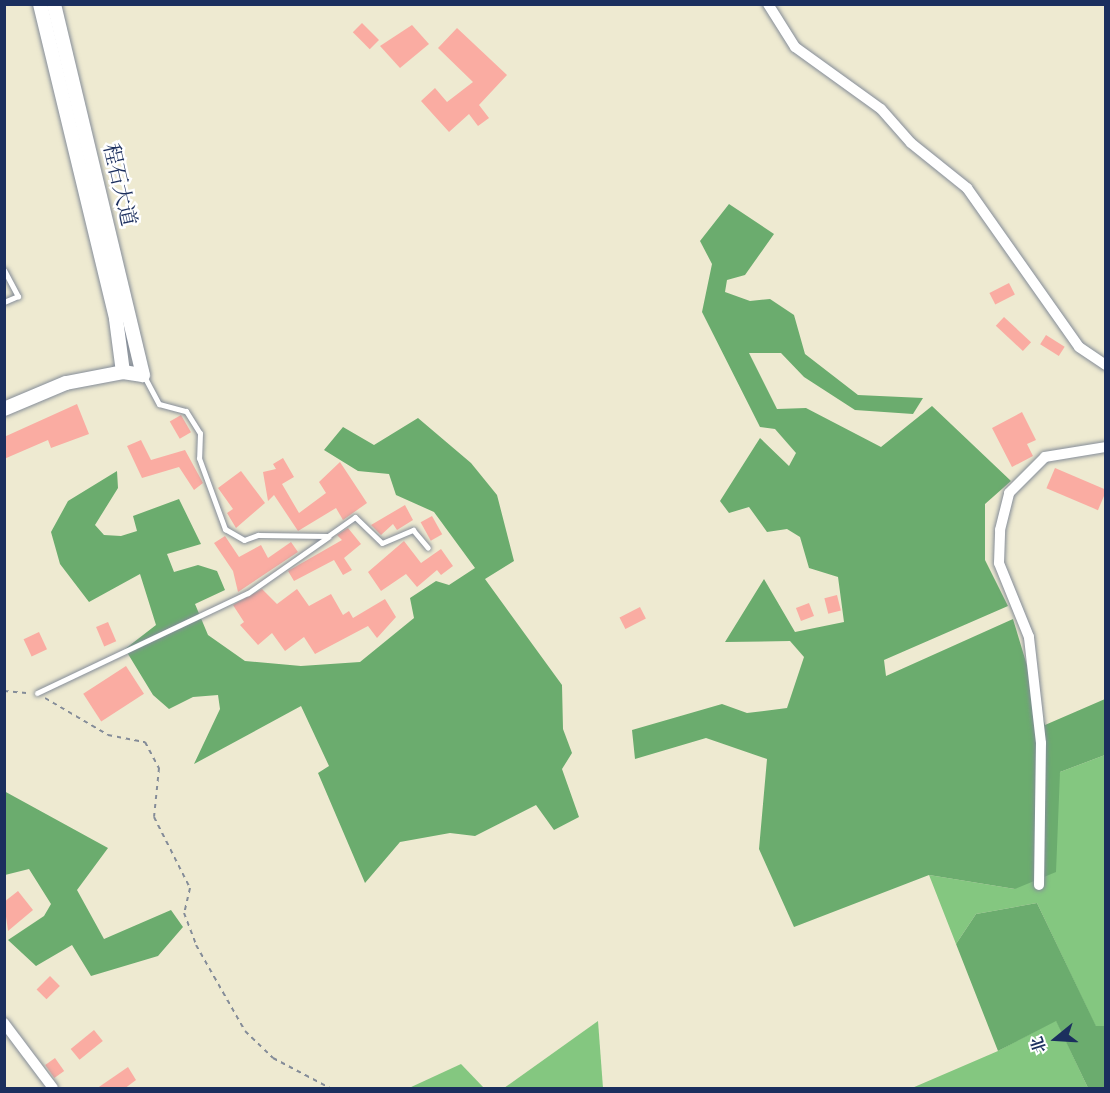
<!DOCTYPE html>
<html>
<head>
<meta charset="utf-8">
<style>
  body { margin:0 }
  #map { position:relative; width:1110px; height:1093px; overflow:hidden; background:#eeead1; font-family:"Libre Bodoni","Noto Serif SC",serif }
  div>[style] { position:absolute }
  .green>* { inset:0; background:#84c780 }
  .forest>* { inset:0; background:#6bac6e }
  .building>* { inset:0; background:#faaca2; transform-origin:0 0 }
  .path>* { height:2px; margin-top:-1px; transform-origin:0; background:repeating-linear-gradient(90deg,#848c98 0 4.5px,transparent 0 9px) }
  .roads { filter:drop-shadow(0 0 2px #848c98) drop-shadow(0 0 2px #848c98) }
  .service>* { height:5px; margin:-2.5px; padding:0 2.5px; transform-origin:2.5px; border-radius:2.5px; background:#fff }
  .minor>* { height:10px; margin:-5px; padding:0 5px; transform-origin:5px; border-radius:5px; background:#fff }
  .tertiary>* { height:14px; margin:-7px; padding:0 7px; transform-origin:7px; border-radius:7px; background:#fff }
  span { translate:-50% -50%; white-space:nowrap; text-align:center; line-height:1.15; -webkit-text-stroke:5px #fff; paint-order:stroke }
  .street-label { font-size:21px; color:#1b2f5e }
  .frame { position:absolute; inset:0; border:6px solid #1b2f5e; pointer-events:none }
  .north { position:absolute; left:1026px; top:1009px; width:60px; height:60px; -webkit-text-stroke:4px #fff; paint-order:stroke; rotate:252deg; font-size:16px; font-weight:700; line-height:24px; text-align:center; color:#1b2f5e }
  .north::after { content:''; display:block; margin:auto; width:21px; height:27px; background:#1b2f5e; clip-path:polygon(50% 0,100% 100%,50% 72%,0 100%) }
</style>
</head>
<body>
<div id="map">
  <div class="green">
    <i style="clip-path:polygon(1105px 755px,1105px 1026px,1096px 1027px,1037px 903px,976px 914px,956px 944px,929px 875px,1015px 889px,1060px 772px)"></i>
    <i style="clip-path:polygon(1056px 1020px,1088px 1088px,912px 1088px,998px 1051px)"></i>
    <i style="clip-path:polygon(598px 1021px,603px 1088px,504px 1088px)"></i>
    <i style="clip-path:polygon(461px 1064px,484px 1088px,409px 1088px)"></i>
  </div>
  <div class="forest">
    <i style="clip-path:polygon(729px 204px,774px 234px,745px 275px,727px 280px,725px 292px,750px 301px,770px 299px,794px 315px,805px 354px,858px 395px,923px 398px,913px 414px,855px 410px,804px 377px,781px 353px,749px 353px,777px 409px,806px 408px,881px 447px,932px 406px,1011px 481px,985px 504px,985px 560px,1008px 606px,884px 660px,886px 676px,1013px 619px,1045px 725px,1105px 699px,1105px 755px,1060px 772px,1056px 872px,1015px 889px,929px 875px,794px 927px,759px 849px,767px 759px,706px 738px,635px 759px,632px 730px,722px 704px,747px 713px,787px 708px,804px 657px,790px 641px,725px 642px,764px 579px,795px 632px,844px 622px,838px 577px,809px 568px,800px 537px,787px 529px,767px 532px,749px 507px,729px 513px,720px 501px,760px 438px,789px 466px,796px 453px,775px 429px,760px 427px,702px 312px,712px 264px,700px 241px)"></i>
    <i style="clip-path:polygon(418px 418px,471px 463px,497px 495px,514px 561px,485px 579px,562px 685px,563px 729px,572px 753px,562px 769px,579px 817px,554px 830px,536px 805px,475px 836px,450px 833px,400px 842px,365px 883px,318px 773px,329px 766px,301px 706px,194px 764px,220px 709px,218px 695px,193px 697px,169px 709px,153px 695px,125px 649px,156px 625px,140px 574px,89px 602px,60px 564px,51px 532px,68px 501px,117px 471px,118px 488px,95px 525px,104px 535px,121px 536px,137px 531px,133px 516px,179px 499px,201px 544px,167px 554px,174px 572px,198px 565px,217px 571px,225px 590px,195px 604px,208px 635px,245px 661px,301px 666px,360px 662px,414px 618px,410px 598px,436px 581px,449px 585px,475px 568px,434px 512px,396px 495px,389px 474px,358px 471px,324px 450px,343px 427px,374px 445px)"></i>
    <i style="clip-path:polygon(4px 791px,108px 848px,77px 890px,104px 939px,171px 910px,183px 927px,158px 956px,91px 976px,72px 945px,36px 966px,8px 940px,44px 916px,51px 904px,29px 869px,5px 875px)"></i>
    <i style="clip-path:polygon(1037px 903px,1096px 1026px,1105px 1026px,1105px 1088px,1088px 1088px,1056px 1021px,998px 1051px,956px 944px,976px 914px)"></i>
  </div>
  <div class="building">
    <i style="left:362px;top:23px;width:24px;height:13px;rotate:45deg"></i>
    <i style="clip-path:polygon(412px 25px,429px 44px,400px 68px,380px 46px)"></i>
    <i style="clip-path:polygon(457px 28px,507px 75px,479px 105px,489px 118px,478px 126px,469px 114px,449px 132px,421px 101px,435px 88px,447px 102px,473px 82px,438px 48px)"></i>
    <i style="left:1009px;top:283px;width:13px;height:22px;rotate:63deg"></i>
    <i style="left:1004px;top:317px;width:37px;height:12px;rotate:43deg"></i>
    <i style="left:1046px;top:335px;width:22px;height:11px;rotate:32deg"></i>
    <i style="clip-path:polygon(77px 404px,89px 434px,51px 448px,48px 440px,4px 459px,4px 437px)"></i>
    <i style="clip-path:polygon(1022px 412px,1036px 440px,1027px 444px,1033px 456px,1012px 467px,992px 428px)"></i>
    <i style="left:181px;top:415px;width:20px;height:13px;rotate:60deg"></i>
    <i style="clip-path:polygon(141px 440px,151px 460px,185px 450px,203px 483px,194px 490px,179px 467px,142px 478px,127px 446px)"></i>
    <i style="clip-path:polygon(283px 458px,294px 477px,282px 484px,299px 513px,326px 493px,319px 482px,340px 462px,367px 503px,343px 520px,336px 508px,298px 531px,274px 495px,268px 501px,263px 472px,276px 469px,273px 464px)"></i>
    <i style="left:1055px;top:468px;width:56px;height:22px;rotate:23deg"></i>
    <i style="clip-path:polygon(241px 471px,265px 503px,236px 528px,227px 513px,233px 509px,218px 488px)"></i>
    <i style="clip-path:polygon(405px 505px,413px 520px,397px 530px,393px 524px,381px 535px,371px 525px)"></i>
    <i style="left:432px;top:516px;width:21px;height:13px;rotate:61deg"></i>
    <i style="clip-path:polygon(348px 528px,361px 544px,344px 558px,352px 570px,343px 575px,334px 560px,294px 581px,288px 571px,342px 540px,337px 535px)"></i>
    <i style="clip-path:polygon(225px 536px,239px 557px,261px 545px,268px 558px,291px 542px,298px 552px,238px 592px,233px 571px,214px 543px)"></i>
    <i style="clip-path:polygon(404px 541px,421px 563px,441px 549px,453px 566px,441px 575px,437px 570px,417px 587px,406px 574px,381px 591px,368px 572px)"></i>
    <i style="clip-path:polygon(262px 589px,277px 604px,297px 589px,309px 606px,331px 594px,343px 615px,349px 611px,353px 618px,385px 599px,396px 617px,377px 638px,368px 626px,315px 654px,304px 637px,285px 651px,272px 633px,258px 645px,240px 625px,244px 622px,233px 605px)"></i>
    <i style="left:837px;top:595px;width:16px;height:13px;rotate:76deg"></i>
    <i style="left:809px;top:603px;width:14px;height:14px;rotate:69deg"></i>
    <i style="left:640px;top:607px;width:13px;height:23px;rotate:63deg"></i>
    <i style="left:108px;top:622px;width:21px;height:13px;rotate:67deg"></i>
    <i style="left:39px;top:632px;width:19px;height:17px;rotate:65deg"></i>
    <i style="left:126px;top:666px;width:33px;height:51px;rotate:57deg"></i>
    <i style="clip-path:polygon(18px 891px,33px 910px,8px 931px,4px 902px)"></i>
    <i style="left:50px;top:976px;width:14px;height:19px;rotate:45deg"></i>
    <i style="left:94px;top:1030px;width:14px;height:30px;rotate:51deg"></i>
    <i style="left:55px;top:1058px;width:16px;height:12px;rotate:55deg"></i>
    <i style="clip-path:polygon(128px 1067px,136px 1080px,124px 1089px,96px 1089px)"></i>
  </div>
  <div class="path">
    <i style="left:4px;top:691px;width:25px;rotate:5deg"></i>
    <i style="left:45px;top:698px;width:73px;rotate:30.4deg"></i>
    <i style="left:108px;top:735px;width:38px;rotate:11deg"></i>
    <i style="left:145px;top:742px;width:30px;rotate:62deg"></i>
    <i style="left:159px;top:768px;width:49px;rotate:95.8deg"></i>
    <i style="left:154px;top:817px;width:80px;rotate:63.1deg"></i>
    <i style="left:190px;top:888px;width:26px;rotate:103deg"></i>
    <i style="left:184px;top:913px;width:34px;rotate:69deg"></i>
    <i style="left:196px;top:945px;width:99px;rotate:60.3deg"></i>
    <i style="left:245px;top:1031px;width:39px;rotate:44deg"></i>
    <i style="left:273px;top:1058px;width:64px;rotate:27.8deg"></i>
  </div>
  <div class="roads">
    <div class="service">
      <i style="left:4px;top:270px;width:30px;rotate:62deg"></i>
      <i style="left:18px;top:296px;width:15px;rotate:157deg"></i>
      <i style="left:144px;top:376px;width:32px;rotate:62deg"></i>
      <i style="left:159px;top:404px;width:28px;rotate:15deg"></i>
      <i style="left:186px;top:411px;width:26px;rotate:58deg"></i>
      <i style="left:200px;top:433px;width:25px;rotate:92deg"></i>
      <i style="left:199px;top:458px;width:76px;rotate:69.9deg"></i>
      <i style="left:225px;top:529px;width:22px;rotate:30deg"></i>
      <i style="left:244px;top:540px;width:15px;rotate:-20deg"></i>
      <i style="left:258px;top:535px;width:70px;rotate:0.8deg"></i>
      <i style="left:328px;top:536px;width:33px;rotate:-35deg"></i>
      <i style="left:355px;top:517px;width:37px;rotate:44deg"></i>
      <i style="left:382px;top:543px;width:34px;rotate:-23deg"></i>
      <i style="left:413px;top:530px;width:23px;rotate:50deg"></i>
      <i style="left:37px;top:693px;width:233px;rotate:-25.4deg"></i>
      <i style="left:248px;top:593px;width:98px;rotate:-35deg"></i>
    </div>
    <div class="minor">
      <i style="left:768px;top:4px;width:51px;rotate:57.9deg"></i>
      <i style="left:795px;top:47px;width:106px;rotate:35.8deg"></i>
      <i style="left:881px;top:109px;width:45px;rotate:48.6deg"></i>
      <i style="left:911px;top:143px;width:72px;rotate:38.8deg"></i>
      <i style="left:967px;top:188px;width:194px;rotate:54.8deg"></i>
      <i style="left:1079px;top:347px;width:32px;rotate:34deg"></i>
      <i style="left:1039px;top:885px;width:142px;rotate:-89.2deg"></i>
      <i style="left:1041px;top:743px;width:107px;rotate:-96.5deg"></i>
      <i style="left:1029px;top:637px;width:80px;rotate:-112.1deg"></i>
      <i style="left:999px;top:563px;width:33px;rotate:-88deg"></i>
      <i style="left:1000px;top:530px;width:38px;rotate:-76deg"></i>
      <i style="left:1009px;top:493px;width:51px;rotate:-45deg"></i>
      <i style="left:1045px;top:457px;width:62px;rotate:-9.3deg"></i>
      <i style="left:4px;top:1023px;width:81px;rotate:53deg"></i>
    </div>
    <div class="tertiary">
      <i style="left:40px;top:4px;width:324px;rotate:76.4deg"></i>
      <i style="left:116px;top:319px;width:53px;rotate:82.5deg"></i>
      <i style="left:4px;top:409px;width:67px;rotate:-22.8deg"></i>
      <i style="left:66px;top:383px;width:58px;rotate:-10.9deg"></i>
      <i style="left:123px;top:372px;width:20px;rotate:9deg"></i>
      <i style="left:143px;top:375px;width:382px;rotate:-103.5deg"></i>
    </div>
  </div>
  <div class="street-label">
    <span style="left:119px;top:185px;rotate:77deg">程石大道</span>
  </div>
  <div class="frame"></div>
  <div class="north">北</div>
</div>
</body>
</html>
